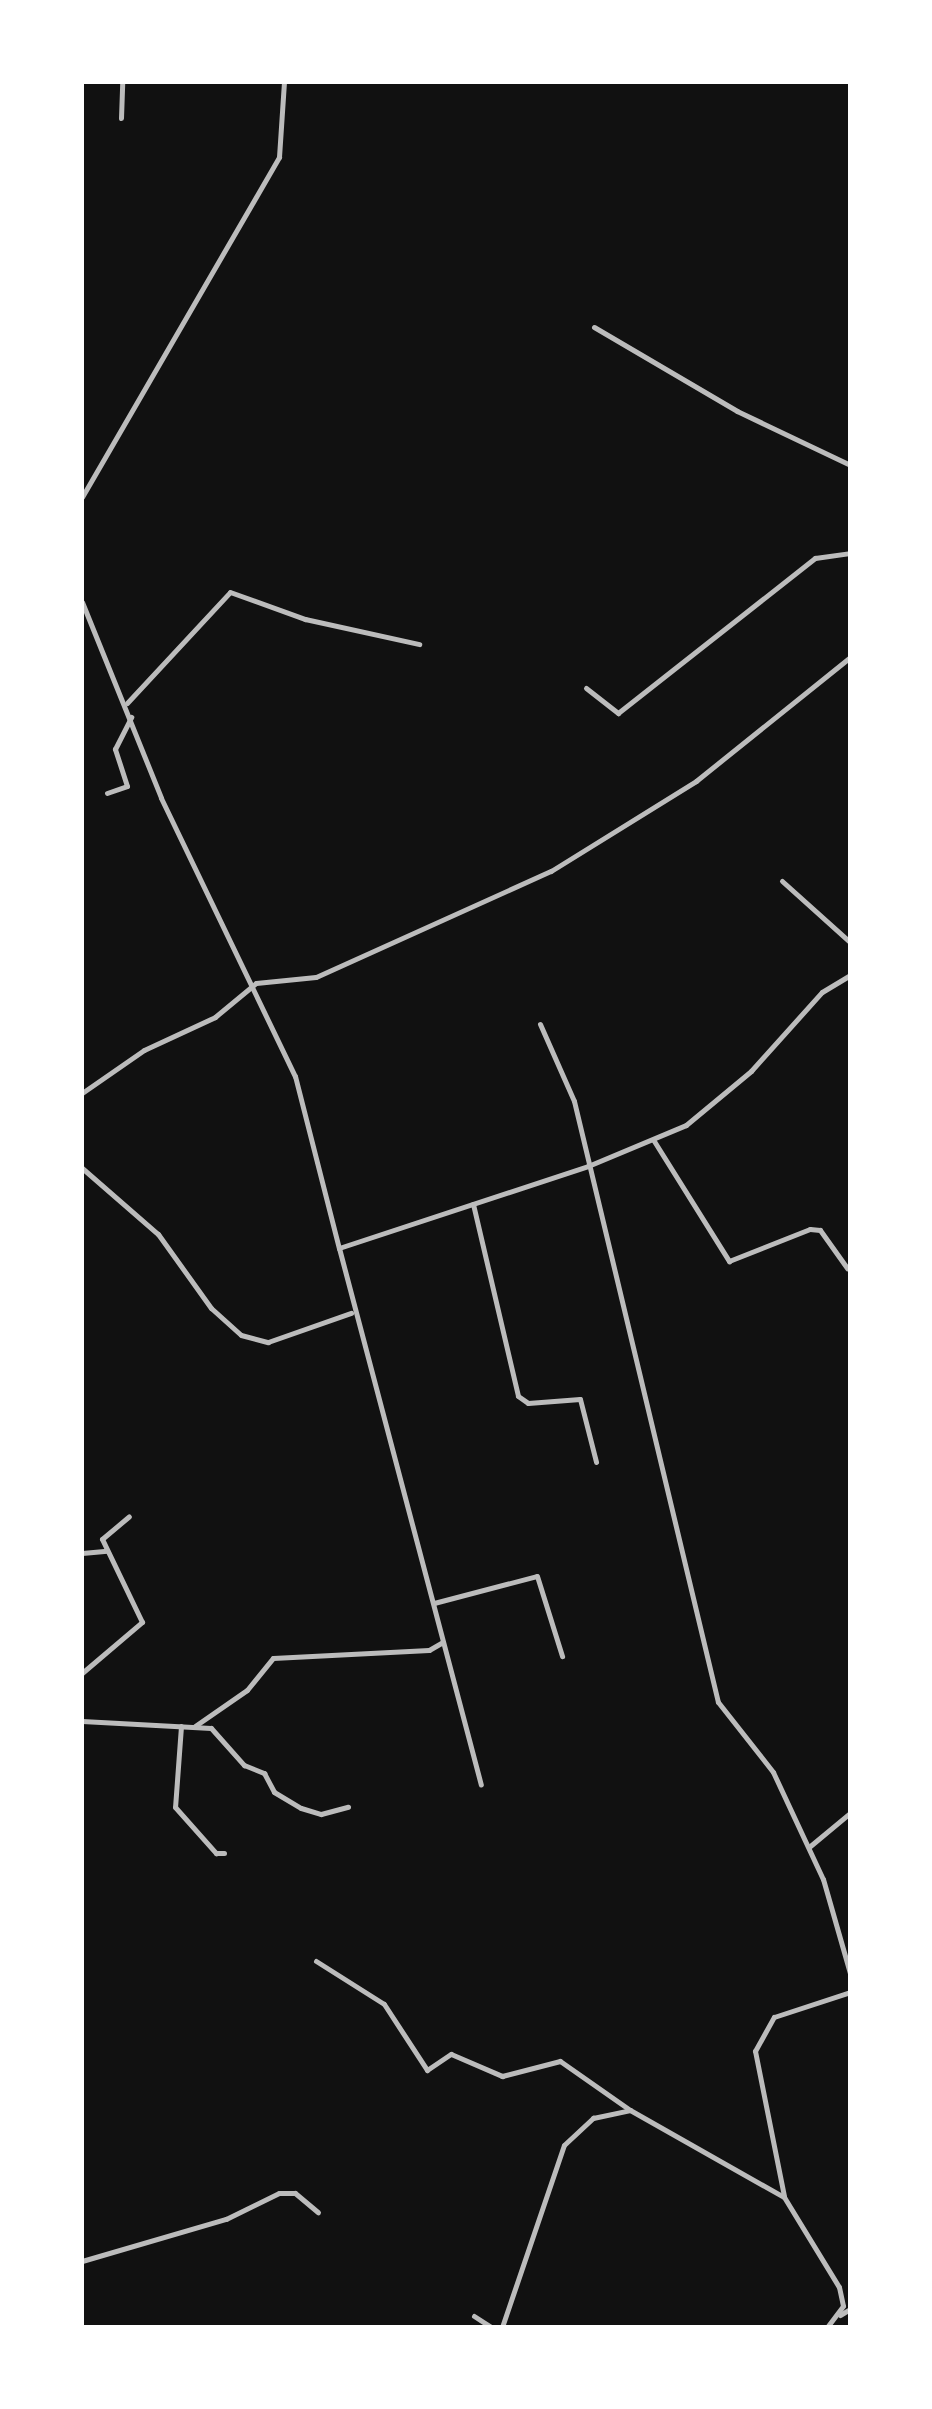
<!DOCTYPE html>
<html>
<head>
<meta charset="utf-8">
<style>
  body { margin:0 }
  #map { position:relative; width:932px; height:2409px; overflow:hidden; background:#111; font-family:"DM Sans",sans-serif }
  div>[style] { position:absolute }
  .minor>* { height:5px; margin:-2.5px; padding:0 2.5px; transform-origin:2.5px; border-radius:2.5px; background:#bcbcbc }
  span { translate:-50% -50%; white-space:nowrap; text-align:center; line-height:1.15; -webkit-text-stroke:6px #fff; paint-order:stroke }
  .frame { position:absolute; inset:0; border:84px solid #fff; pointer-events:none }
</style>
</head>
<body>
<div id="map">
  <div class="minor">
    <i style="left:121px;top:118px;width:36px;rotate:-88deg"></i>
    <i style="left:594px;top:327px;width:166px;rotate:30.4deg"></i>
    <i style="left:737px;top:411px;width:125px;rotate:25.5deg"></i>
    <i style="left:82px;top:497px;width:393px;rotate:-59.9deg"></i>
    <i style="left:279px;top:157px;width:75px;rotate:-86.2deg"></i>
    <i style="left:82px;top:602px;width:211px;rotate:68deg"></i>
    <i style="left:161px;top:798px;width:309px;rotate:64.3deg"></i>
    <i style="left:295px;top:1076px;width:178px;rotate:75.7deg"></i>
    <i style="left:339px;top:1248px;width:262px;rotate:-18.2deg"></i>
    <i style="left:588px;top:1166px;width:106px;rotate:-22.7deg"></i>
    <i style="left:686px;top:1125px;width:85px;rotate:-39.7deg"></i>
    <i style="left:751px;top:1071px;width:106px;rotate:-48.1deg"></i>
    <i style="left:822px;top:992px;width:33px;rotate:-31deg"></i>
    <i style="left:586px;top:688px;width:41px;rotate:38deg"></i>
    <i style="left:618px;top:713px;width:251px;rotate:-38.2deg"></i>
    <i style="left:815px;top:558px;width:35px;rotate:-8deg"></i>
    <i style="left:127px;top:703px;width:151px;rotate:-47.1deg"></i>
    <i style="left:230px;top:592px;width:80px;rotate:19.8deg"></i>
    <i style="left:305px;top:619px;width:117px;rotate:12.4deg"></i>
    <i style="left:107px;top:793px;width:21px;rotate:-19deg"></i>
    <i style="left:127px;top:786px;width:39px;rotate:-108deg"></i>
    <i style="left:115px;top:749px;width:36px;rotate:-63deg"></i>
    <i style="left:782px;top:881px;width:91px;rotate:41.9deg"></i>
    <i style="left:540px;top:1024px;width:84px;rotate:66.2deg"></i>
    <i style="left:574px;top:1101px;width:618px;rotate:76.53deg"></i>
    <i style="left:718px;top:1702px;width:89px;rotate:51.8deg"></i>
    <i style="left:773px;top:1772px;width:118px;rotate:65deg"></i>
    <i style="left:823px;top:1879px;width:98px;rotate:74deg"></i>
    <i style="left:82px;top:1093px;width:75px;rotate:-34.7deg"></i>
    <i style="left:144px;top:1050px;width:78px;rotate:-24.9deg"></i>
    <i style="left:215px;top:1017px;width:53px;rotate:-39.7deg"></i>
    <i style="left:256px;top:983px;width:60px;rotate:-5.7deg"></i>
    <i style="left:316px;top:977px;width:258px;rotate:-24.3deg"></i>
    <i style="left:551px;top:871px;width:171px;rotate:-31.8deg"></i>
    <i style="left:696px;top:781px;width:198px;rotate:-38.8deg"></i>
    <i style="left:654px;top:1141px;width:142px;rotate:58deg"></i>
    <i style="left:729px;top:1261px;width:87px;rotate:-21.6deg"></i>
    <i style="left:810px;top:1229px;width:10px;rotate:6deg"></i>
    <i style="left:820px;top:1230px;width:47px;rotate:54.6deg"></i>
    <i style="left:82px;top:1168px;width:101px;rotate:41deg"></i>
    <i style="left:158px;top:1234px;width:91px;rotate:54.4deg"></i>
    <i style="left:211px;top:1308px;width:40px;rotate:42deg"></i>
    <i style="left:241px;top:1335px;width:28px;rotate:15deg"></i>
    <i style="left:268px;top:1342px;width:88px;rotate:-19.3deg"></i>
    <i style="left:473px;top:1204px;width:197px;rotate:76.8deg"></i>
    <i style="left:518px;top:1396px;width:12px;rotate:35deg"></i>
    <i style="left:528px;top:1403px;width:52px;rotate:-4.4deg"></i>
    <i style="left:580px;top:1399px;width:65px;rotate:75.7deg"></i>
    <i style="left:339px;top:1248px;width:555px;rotate:75.19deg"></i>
    <i style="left:82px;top:1553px;width:25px;rotate:-5deg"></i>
    <i style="left:434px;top:1603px;width:106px;rotate:-14.7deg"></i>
    <i style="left:537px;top:1576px;width:84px;rotate:72.6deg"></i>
    <i style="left:82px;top:1673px;width:79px;rotate:-40.4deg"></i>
    <i style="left:142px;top:1622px;width:92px;rotate:-115.7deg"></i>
    <i style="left:102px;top:1539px;width:35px;rotate:-40deg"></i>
    <i style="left:82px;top:1721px;width:129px;rotate:3.1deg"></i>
    <i style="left:211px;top:1728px;width:50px;rotate:48.3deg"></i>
    <i style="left:244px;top:1765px;width:22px;rotate:22deg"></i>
    <i style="left:264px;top:1773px;width:21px;rotate:62deg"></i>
    <i style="left:274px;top:1792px;width:31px;rotate:31deg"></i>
    <i style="left:301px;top:1808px;width:21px;rotate:17deg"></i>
    <i style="left:321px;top:1814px;width:28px;rotate:-15deg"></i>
    <i style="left:181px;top:1726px;width:81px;rotate:94.2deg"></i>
    <i style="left:175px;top:1807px;width:62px;rotate:48.3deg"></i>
    <i style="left:216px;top:1853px;width:8px"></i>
    <i style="left:195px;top:1726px;width:63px;rotate:-34.7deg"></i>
    <i style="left:247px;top:1690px;width:41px;rotate:-50.9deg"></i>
    <i style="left:273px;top:1658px;width:156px;rotate:-2.9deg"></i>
    <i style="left:429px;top:1650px;width:16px;rotate:-30deg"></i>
    <i style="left:809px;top:1847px;width:53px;rotate:-39.7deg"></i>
    <i style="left:316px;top:1961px;width:80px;rotate:32.3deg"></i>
    <i style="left:384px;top:2004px;width:79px;rotate:56.9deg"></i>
    <i style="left:427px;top:2070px;width:29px;rotate:-34deg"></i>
    <i style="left:451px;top:2054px;width:56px;rotate:23.3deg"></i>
    <i style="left:502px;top:2076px;width:60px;rotate:-14.5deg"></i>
    <i style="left:560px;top:2061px;width:85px;rotate:35deg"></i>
    <i style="left:784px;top:2196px;width:148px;rotate:-101.3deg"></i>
    <i style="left:755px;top:2051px;width:39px;rotate:-61deg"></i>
    <i style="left:774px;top:2017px;width:80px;rotate:-18.2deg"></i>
    <i style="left:82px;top:2261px;width:150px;rotate:-16.3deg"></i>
    <i style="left:226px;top:2219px;width:59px;rotate:-26.1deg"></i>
    <i style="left:279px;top:2193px;width:16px"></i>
    <i style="left:295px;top:2193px;width:30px;rotate:40deg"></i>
    <i style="left:840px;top:2315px;width:12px;rotate:-31deg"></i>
    <i style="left:474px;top:2316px;width:20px;rotate:33deg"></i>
    <i style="left:502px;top:2327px;width:192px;rotate:-71.2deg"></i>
    <i style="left:564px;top:2145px;width:40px;rotate:-43deg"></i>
    <i style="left:593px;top:2118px;width:38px;rotate:-12deg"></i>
    <i style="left:630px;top:2110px;width:177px;rotate:29.5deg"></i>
    <i style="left:784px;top:2197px;width:105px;rotate:58.6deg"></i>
    <i style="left:839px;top:2287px;width:19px;rotate:78deg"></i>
    <i style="left:843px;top:2306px;width:26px;rotate:127deg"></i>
  </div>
  <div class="frame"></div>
</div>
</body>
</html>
